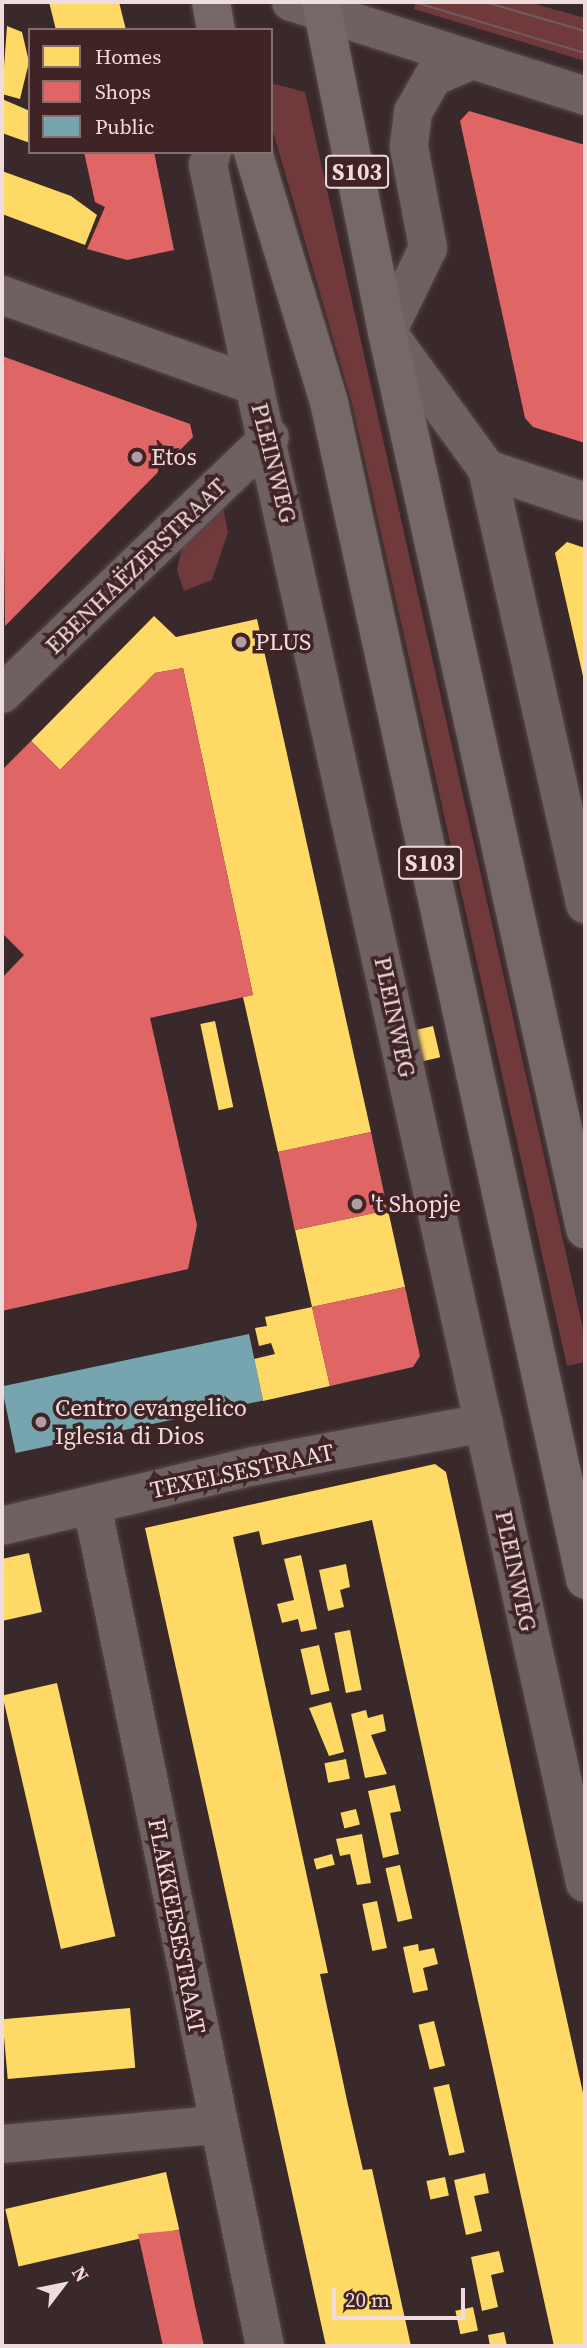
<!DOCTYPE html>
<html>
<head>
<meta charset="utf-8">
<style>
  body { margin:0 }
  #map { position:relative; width:587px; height:2348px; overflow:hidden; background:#3a292a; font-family:"Source Serif 4",serif }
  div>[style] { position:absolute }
  .green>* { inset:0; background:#70393c }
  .homes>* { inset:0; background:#ffd966; transform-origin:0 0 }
  .shops>* { inset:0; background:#e06666; transform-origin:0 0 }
  .public>* { inset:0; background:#76a5af; transform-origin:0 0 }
  .roads { filter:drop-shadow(0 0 2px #564748) drop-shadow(0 0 2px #564748) }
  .pedestrian>* { height:38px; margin:-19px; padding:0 19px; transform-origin:19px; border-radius:19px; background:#6f6161 }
  .minor>* { height:38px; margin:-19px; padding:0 19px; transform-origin:19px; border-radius:19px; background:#6f6161 }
  .primary>* { height:38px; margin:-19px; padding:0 19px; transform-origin:19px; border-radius:19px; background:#776868 }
  .tram>* { height:2px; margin:-1px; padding:0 1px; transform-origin:1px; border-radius:1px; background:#6d5f60 }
  .dots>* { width:19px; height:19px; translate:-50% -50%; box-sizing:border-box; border:4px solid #402324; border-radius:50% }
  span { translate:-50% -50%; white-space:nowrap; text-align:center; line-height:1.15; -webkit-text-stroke:7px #402324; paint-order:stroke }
  .shield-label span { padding:2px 5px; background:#402324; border:2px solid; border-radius:5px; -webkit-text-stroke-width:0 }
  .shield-label { font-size:23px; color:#f0dcdc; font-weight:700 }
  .poi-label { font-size:24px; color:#f0dcdc }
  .left { translate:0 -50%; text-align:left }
  .street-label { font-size:24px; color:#f0dcdc }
  .frame { position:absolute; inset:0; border:4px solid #f0dcdc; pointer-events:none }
  .legend { position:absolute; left:28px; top:28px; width:245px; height:126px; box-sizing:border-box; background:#402324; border:2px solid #866d6e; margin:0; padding:9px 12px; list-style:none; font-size:21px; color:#f0dcdc }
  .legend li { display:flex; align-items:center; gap:14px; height:35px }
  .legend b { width:35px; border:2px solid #866d6e }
  .north { position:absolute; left:28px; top:2250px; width:70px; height:70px; -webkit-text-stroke:5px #402324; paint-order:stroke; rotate:58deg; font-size:19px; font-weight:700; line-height:28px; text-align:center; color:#f0dcdc }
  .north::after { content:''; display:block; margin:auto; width:24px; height:32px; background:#f0dcdc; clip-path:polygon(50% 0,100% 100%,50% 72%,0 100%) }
  .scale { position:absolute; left:332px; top:2288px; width:133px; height:32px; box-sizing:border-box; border:4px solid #f0dcdc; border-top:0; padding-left:9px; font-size:21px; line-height:24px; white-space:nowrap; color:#f0dcdc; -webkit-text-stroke:5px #402324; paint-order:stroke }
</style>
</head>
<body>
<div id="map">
  <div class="green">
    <i style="clip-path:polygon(416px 2px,528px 2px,585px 18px,585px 61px,414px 9px)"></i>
    <i style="clip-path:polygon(271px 83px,305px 92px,585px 1338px,585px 1362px,567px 1366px,352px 403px,271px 125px)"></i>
    <i style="clip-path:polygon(223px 507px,228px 532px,212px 580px,184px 591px,177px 570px,185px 534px)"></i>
  </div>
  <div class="homes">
    <i style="clip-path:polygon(49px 2px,119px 2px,126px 30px,56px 30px)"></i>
    <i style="clip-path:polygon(7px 26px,22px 32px,29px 62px,20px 99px,2px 94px)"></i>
    <i style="clip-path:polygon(2px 99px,30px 111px,30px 143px,2px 133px)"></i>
    <i style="clip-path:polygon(2px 171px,71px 196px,97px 215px,85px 245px,2px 214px)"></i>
    <i style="clip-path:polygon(567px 542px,585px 548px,585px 685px,555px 553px)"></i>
    <i style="clip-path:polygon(154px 616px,176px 637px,257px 619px,371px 1132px,278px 1152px,243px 997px,253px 995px,183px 668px,155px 673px,60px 770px,31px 741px)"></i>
    <i style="left:215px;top:1021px;width:88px;height:15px;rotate:78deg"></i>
    <i style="left:433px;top:1026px;width:32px;height:22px;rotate:77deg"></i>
    <i style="clip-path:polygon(388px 1210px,405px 1287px,312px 1307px,330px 1386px,263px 1401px,254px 1359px,275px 1354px,271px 1343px,259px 1346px,255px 1328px,267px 1326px,265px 1317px,312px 1307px,295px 1230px)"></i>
    <i style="clip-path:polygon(435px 1464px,446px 1472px,585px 2102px,585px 2346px,554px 2346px,372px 1520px,262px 1545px,259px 1531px,233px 1537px,328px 1973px,320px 1974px,348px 2105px,363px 2170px,372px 2169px,411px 2346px,326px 2346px,145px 1528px)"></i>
    <i style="clip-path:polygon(29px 1553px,42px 1612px,2px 1621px,2px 1559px)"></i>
    <i style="clip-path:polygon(301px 1555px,317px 1629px,301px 1632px,298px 1619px,282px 1623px,277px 1604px,294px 1600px,284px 1559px)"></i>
    <i style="clip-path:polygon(346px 1564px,350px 1587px,340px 1590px,344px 1607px,328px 1611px,319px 1570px)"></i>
    <i style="left:350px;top:1630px;width:61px;height:16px;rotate:79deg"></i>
    <i style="left:319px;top:1645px;width:47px;height:19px;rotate:77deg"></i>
    <i style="left:57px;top:1683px;width:260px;height:56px;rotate:77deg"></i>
    <i style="clip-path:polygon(331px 1702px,344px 1752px,329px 1756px,309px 1708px)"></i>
    <i style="clip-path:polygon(366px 1710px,368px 1718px,383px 1714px,386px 1731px,371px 1735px,387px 1774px,365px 1778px,351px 1714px)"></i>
    <i style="left:346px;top:1759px;width:20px;height:22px;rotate:79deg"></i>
    <i style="clip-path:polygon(395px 1785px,401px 1811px,390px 1813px,399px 1854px,383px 1858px,368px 1791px)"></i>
    <i style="left:356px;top:1809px;width:16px;height:16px;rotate:76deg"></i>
    <i style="clip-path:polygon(362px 1834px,371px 1883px,357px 1885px,350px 1854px,340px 1856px,336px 1839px)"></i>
    <i style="left:332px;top:1854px;width:11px;height:19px;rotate:75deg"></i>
    <i style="left:400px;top:1865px;width:55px;height:15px;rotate:77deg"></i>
    <i style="left:377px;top:1901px;width:48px;height:15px;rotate:78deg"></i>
    <i style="clip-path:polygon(418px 1944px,419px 1951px,434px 1948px,438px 1964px,423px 1968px,428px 1990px,413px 1993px,403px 1947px)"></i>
    <i style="left:130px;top:2008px;width:60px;height:128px;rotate:85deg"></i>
    <i style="left:434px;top:2021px;width:46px;height:16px;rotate:76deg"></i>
    <i style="left:449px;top:2084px;width:70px;height:16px;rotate:77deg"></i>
    <i style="left:166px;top:2172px;width:59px;height:165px;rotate:77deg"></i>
    <i style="clip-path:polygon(485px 2173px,489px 2193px,474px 2196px,482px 2231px,466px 2235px,454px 2180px)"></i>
    <i style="left:445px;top:2177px;width:19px;height:19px;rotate:78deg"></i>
    <i style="clip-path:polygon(499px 2251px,504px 2272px,491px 2275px,498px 2307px,482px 2311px,471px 2257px)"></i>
    <i style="left:473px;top:2307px;width:24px;height:18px;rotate:78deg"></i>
    <i style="clip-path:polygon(504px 2332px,507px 2346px,490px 2346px,488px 2335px)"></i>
  </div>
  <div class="shops">
    <i style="clip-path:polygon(469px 111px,585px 145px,585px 443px,533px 427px,525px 418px,460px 121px)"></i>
    <i style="clip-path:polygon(84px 152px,154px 152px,174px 250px,127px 260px,87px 249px,105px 207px,95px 202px)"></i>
    <i style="clip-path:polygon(2px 356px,190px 424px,193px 437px,5px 626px)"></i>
    <i style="clip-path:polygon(183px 668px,253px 995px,150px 1018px,197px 1225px,188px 1269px,2px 1311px,2px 978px,24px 955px,2px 933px,2px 770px,31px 741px,60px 770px,155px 673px)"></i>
    <i style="left:371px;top:1132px;width:80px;height:95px;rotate:78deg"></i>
    <i style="clip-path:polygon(405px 1287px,420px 1356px,413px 1367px,330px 1386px,312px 1307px)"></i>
    <i style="clip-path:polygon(179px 2230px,195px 2306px,204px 2346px,163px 2346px,138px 2234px)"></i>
  </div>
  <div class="public">
    <i style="left:249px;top:1334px;width:68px;height:253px;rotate:78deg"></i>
  </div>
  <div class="roads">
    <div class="pedestrian">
      <i style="left:2px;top:694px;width:371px;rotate:-43.8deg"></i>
    </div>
    <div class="minor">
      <i style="left:291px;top:2px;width:309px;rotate:17.7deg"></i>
      <i style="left:470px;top:61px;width:40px;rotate:156.6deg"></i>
      <i style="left:433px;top:77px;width:40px;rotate:119.7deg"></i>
      <i style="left:413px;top:112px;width:35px;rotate:97deg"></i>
      <i style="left:409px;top:147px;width:103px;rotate:79.3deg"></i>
      <i style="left:428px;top:248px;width:93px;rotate:116deg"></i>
      <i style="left:387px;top:332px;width:170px;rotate:53.9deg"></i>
      <i style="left:487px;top:469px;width:446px;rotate:77.3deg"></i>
      <i style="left:212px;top:152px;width:14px;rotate:107deg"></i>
      <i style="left:208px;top:165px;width:225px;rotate:78.2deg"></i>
      <i style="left:254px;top:385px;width:1534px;rotate:77.54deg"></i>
      <i style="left:2px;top:295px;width:268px;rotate:19.7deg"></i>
      <i style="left:487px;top:469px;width:103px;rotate:18.6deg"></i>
      <i style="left:92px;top:1505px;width:859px;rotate:78.38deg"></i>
      <i style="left:2px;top:1526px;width:259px;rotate:-13.4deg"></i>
      <i style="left:254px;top:1466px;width:234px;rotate:-10.6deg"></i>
      <i style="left:2px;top:2144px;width:216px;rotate:-5.1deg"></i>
    </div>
    <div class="primary">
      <i style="left:211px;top:2px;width:28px;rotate:80deg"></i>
      <i style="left:321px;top:2px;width:337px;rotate:78.7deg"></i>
      <i style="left:387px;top:332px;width:919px;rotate:77.55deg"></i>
      <i style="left:253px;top:152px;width:261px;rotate:73.1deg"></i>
      <i style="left:329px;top:402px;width:1205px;rotate:77.73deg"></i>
    </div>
  </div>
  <div class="tram">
    <i style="left:414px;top:2px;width:178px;rotate:16.6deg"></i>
    <i style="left:485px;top:2px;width:104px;rotate:16.2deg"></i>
  </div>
  <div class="dots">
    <i style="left:137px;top:457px;background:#b09d9e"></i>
    <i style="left:241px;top:642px;background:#b09d9e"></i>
    <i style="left:357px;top:1204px;background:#b09d9e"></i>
    <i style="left:41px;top:1422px;background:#b09d9e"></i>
  </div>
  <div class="shield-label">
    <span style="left:357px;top:172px">S103</span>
    <span style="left:430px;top:863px">S103</span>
  </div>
  <div class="poi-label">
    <span class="left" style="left:151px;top:457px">Etos</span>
    <span class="left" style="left:255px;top:642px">PLUS</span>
    <span class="left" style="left:371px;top:1204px">'t Shopje</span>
    <span class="left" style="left:55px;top:1422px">Centro evangelico<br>Iglesia di Dios</span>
  </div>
  <div class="street-label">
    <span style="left:274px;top:463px;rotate:76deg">PLEINWEG</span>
    <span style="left:136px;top:566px;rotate:-44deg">EBENHAËZERSTRAAT</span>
    <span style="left:395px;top:1017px;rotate:78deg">PLEINWEG</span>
    <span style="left:242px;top:1471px;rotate:-12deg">TEXELSESTRAAT</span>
    <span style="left:516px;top:1571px;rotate:78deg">PLEINWEG</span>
    <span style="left:177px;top:1926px;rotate:79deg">FLAKKEESESTRAAT</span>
  </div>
  <div class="frame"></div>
  <ul class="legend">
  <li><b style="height:19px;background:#ffd966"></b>Homes</li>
  <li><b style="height:19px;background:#e06666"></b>Shops</li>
  <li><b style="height:19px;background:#76a5af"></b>Public</li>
  </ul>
  <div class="north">N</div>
  <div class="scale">20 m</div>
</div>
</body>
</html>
